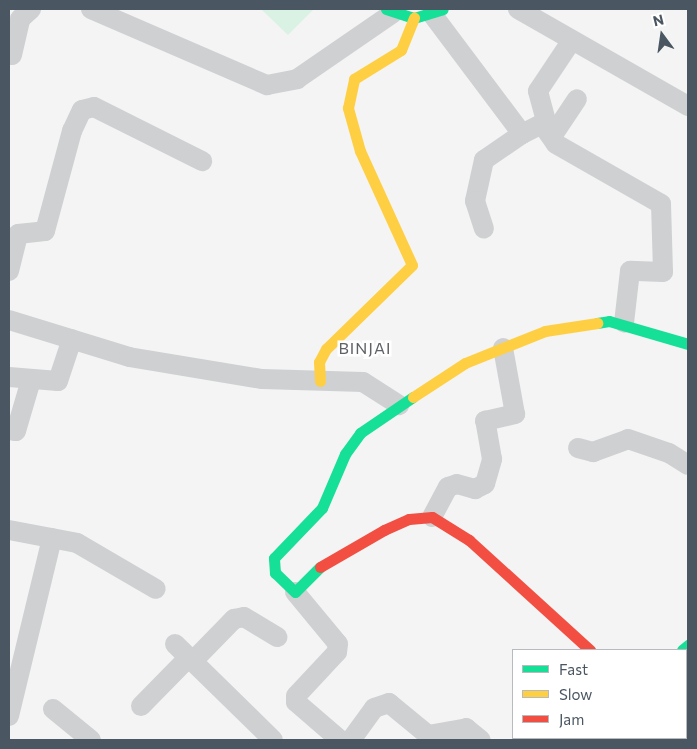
<!DOCTYPE html>
<html>
<head>
<meta charset="utf-8">
<style>
  body { margin:0 }
  #map { position:relative; width:697px; height:749px; overflow:hidden; background:#f4f4f4; font-family:Commissioner,sans-serif }
  div>[style] { position:absolute }
  .green>* { inset:0; background:#d9f2e3 }
  .street>* { height:20px; margin:-10px; padding:0 10px; transform-origin:10px; border-radius:10px; background:#ced0d2 }
  .fast>* { height:11px; margin:-5.5px; padding:0 5.5px; transform-origin:5.5px; border-radius:5.5px; background:#16e098 }
  .slow>* { height:11px; margin:-5.5px; padding:0 5.5px; transform-origin:5.5px; border-radius:5.5px; background:#ffcf43 }
  .jam>* { height:11px; margin:-5.5px; padding:0 5.5px; transform-origin:5.5px; border-radius:5.5px; background:#f24e42 }
  span { translate:-50% -50%; white-space:nowrap; text-align:center; line-height:1.15; -webkit-text-stroke:5px #fff; paint-order:stroke }
  .quarter-label { font-size:16px; color:#5f6368; letter-spacing:1px }
  .frame { position:absolute; inset:0; border:10px solid #4a5661; pointer-events:none }
  .legend { position:absolute; left:512px; top:649px; width:175px; height:90px; box-sizing:border-box; background:#fff; border:1px solid #b7bbc0; margin:0; padding:6px 9px; list-style:none; font-size:15px; color:#4a5661 }
  .legend li { display:flex; align-items:center; gap:10px; height:25px }
  .legend b { width:25px; border:1px solid #b7bbc0 }
  .north { position:absolute; left:637px; top:10px; width:50px; height:50px; -webkit-text-stroke:4px #fff; paint-order:stroke; rotate:346deg; font-size:14px; font-weight:700; line-height:20px; text-align:center; color:#4a5661 }
  .north::after { content:''; display:block; margin:auto; width:18px; height:22px; background:#4a5661; clip-path:polygon(50% 0,100% 100%,50% 72%,0 100%) }
</style>
</head>
<body>
<div id="map">
  <div class="green">
    <i style="clip-path:polygon(261px 9px,314px 9px,288px 35px)"></i>
  </div>
  <div class="street">
    <i style="left:91px;top:9px;width:192px;rotate:23.4deg"></i>
    <i style="left:267px;top:85px;width:31px;rotate:-11deg"></i>
    <i style="left:297px;top:79px;width:116px;rotate:-34.5deg"></i>
    <i style="left:518px;top:9px;width:196px;rotate:29.7deg"></i>
    <i style="left:432px;top:14px;width:150px;rotate:53.1deg"></i>
    <i style="left:522px;top:134px;width:46px;rotate:145.6deg"></i>
    <i style="left:484px;top:160px;width:42px;rotate:102.4deg"></i>
    <i style="left:475px;top:201px;width:29px;rotate:72deg"></i>
    <i style="left:12px;top:55px;width:37px;rotate:-77deg"></i>
    <i style="left:20px;top:19px;width:15px;rotate:-42deg"></i>
    <i style="left:542px;top:124px;width:5px;rotate:-37deg"></i>
    <i style="left:546px;top:121px;width:31px;rotate:-105deg"></i>
    <i style="left:538px;top:91px;width:61px;rotate:-56.3deg"></i>
    <i style="left:522px;top:134px;width:22px;rotate:-27deg"></i>
    <i style="left:542px;top:124px;width:24px;rotate:55deg"></i>
    <i style="left:556px;top:144px;width:121px;rotate:29.7deg"></i>
    <i style="left:661px;top:204px;width:68px;rotate:88.3deg"></i>
    <i style="left:663px;top:272px;width:33px;rotate:-178deg"></i>
    <i style="left:630px;top:271px;width:52px;rotate:96.6deg"></i>
    <i style="left:553px;top:135px;width:43px;rotate:-56.3deg"></i>
    <i style="left:9px;top:271px;width:38px;rotate:-76deg"></i>
    <i style="left:18px;top:234px;width:27px;rotate:-6deg"></i>
    <i style="left:45px;top:231px;width:104px;rotate:-74.9deg"></i>
    <i style="left:72px;top:131px;width:23px;rotate:-65deg"></i>
    <i style="left:82px;top:110px;width:12px;rotate:-14deg"></i>
    <i style="left:94px;top:107px;width:121px;rotate:26.6deg"></i>
    <i style="left:9px;top:320px;width:126px;rotate:17.1deg"></i>
    <i style="left:129px;top:357px;width:135px;rotate:9.4deg"></i>
    <i style="left:262px;top:379px;width:101px;rotate:1.7deg"></i>
    <i style="left:363px;top:382px;width:43px;rotate:32.6deg"></i>
    <i style="left:9px;top:377px;width:49px;rotate:4.7deg"></i>
    <i style="left:58px;top:381px;width:44px;rotate:-71.6deg"></i>
    <i style="left:9px;top:430px;width:7px;rotate:8deg"></i>
    <i style="left:16px;top:431px;width:53px;rotate:-73.6deg"></i>
    <i style="left:578px;top:448px;width:16px;rotate:15deg"></i>
    <i style="left:593px;top:452px;width:37px;rotate:-20deg"></i>
    <i style="left:628px;top:439px;width:43px;rotate:18.9deg"></i>
    <i style="left:669px;top:453px;width:22px;rotate:32deg"></i>
    <i style="left:432px;top:517px;width:34px;rotate:-62deg"></i>
    <i style="left:448px;top:487px;width:9px;rotate:-18deg"></i>
    <i style="left:457px;top:484px;width:19px;rotate:16deg"></i>
    <i style="left:475px;top:489px;width:11px;rotate:-27deg"></i>
    <i style="left:485px;top:484px;width:26px;rotate:-74deg"></i>
    <i style="left:492px;top:459px;width:39px;rotate:-100deg"></i>
    <i style="left:485px;top:421px;width:31px;rotate:-13deg"></i>
    <i style="left:515px;top:414px;width:67px;rotate:-100.3deg"></i>
    <i style="left:9px;top:530px;width:69px;rotate:10.8deg"></i>
    <i style="left:77px;top:543px;width:91px;rotate:30.2deg"></i>
    <i style="left:295px;top:592px;width:67px;rotate:50.4deg"></i>
    <i style="left:338px;top:644px;width:8px;rotate:97deg"></i>
    <i style="left:337px;top:652px;width:60px;rotate:133deg"></i>
    <i style="left:296px;top:696px;width:6px;rotate:90deg"></i>
    <i style="left:296px;top:702px;width:58px;rotate:40.8deg"></i>
    <i style="left:175px;top:644px;width:137px;rotate:44.4deg"></i>
    <i style="left:193px;top:661px;width:59px;rotate:-45.7deg"></i>
    <i style="left:234px;top:619px;width:10px;rotate:-11deg"></i>
    <i style="left:244px;top:617px;width:39px;rotate:31deg"></i>
    <i style="left:141px;top:706px;width:69px;rotate:-45.6deg"></i>
    <i style="left:53px;top:709px;width:49px;rotate:39.2deg"></i>
    <i style="left:9px;top:716px;width:183px;rotate:-76.4deg"></i>
    <i style="left:351px;top:740px;width:39px;rotate:-54deg"></i>
    <i style="left:374px;top:708px;width:16px;rotate:-18deg"></i>
    <i style="left:389px;top:703px;width:50px;rotate:39.4deg"></i>
    <i style="left:428px;top:735px;width:39px;rotate:-10deg"></i>
    <i style="left:466px;top:728px;width:19px;rotate:39deg"></i>
  </div>
  <div class="fast">
    <i style="left:386px;top:9px;width:29px;rotate:18deg"></i>
    <i style="left:414px;top:18px;width:30px;rotate:-17deg"></i>
    <i style="left:597px;top:323px;width:12px;rotate:-9deg"></i>
    <i style="left:609px;top:321px;width:82px;rotate:16.2deg"></i>
    <i style="left:320px;top:567px;width:35px;rotate:135deg"></i>
    <i style="left:295px;top:592px;width:28px;rotate:-136deg"></i>
    <i style="left:275px;top:573px;width:15px;rotate:-94deg"></i>
    <i style="left:274px;top:558px;width:69px;rotate:-46.2deg"></i>
    <i style="left:322px;top:508px;width:59px;rotate:-66.9deg"></i>
    <i style="left:345px;top:454px;width:26px;rotate:-54deg"></i>
    <i style="left:360px;top:433px;width:64px;rotate:-34.2deg"></i>
    <i style="left:682px;top:650px;width:8px;rotate:-40deg"></i>
    <i style="left:632px;top:740px;width:4px;rotate:-34deg"></i>
  </div>
  <div class="slow">
    <i style="left:320px;top:381px;width:19px;rotate:-93deg"></i>
    <i style="left:319px;top:362px;width:15px;rotate:-62deg"></i>
    <i style="left:326px;top:349px;width:120px;rotate:-44.3deg"></i>
    <i style="left:412px;top:265px;width:125px;rotate:-114.5deg"></i>
    <i style="left:360px;top:151px;width:45px;rotate:-105.6deg"></i>
    <i style="left:348px;top:108px;width:30px;rotate:-78deg"></i>
    <i style="left:354px;top:79px;width:55px;rotate:-31.7deg"></i>
    <i style="left:401px;top:50px;width:35px;rotate:-68deg"></i>
    <i style="left:413px;top:397px;width:62px;rotate:-33.2deg"></i>
    <i style="left:465px;top:363px;width:86px;rotate:-21.8deg"></i>
    <i style="left:545px;top:331px;width:53px;rotate:-8.7deg"></i>
    <i style="left:686px;top:688px;width:4px;rotate:-56deg"></i>
  </div>
  <div class="jam">
    <i style="left:320px;top:567px;width:74px;rotate:-30deg"></i>
    <i style="left:384px;top:530px;width:27px;rotate:-24deg"></i>
    <i style="left:409px;top:519px;width:23px;rotate:-5deg"></i>
    <i style="left:432px;top:517px;width:44px;rotate:31.9deg"></i>
    <i style="left:469px;top:540px;width:164px;rotate:42.3deg"></i>
    <i style="left:587px;top:740px;width:4px;rotate:-34deg"></i>
  </div>
  <div class="quarter-label">
    <span style="left:365px;top:348px">BINJAI</span>
  </div>
  <div class="frame"></div>
  <ul class="legend">
  <li><b style="height:6px;background:#16e098"></b>Fast</li>
  <li><b style="height:6px;background:#ffcf43"></b>Slow</li>
  <li><b style="height:6px;background:#f24e42"></b>Jam</li>
  </ul>
  <div class="north">N</div>
</div>
</body>
</html>
